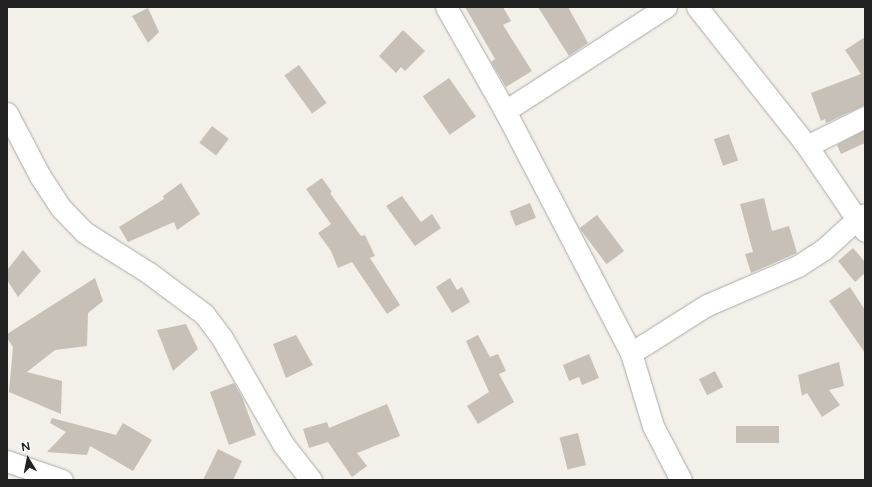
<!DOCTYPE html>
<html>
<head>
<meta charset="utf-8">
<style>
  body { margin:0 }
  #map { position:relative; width:872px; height:487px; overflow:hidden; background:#f2f0e8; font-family:"Varela Round",sans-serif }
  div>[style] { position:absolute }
  .building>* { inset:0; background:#c7c0b7; transform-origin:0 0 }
  .roads { filter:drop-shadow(0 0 1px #a9a9a9) drop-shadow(0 0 1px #a9a9a9) }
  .street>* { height:21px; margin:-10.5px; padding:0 10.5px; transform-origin:10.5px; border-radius:10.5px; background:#fff }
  span { translate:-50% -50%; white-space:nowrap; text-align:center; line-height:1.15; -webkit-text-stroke:3.5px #fff; paint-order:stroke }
  .frame { position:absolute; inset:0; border:8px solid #222; pointer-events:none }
  .north { position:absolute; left:8px; top:439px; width:40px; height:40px; -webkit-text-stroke:3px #fff; paint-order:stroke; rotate:350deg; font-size:11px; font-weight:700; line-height:16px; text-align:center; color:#222 }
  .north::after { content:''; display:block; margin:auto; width:14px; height:18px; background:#222; clip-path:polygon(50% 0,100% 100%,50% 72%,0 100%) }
</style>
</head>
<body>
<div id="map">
  <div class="building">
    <i style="clip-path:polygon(465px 7px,503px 7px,511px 21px,503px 25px,532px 71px,506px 87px,491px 62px,495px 59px)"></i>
    <i style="clip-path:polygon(538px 7px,568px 7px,588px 43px,569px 56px)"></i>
    <i style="clip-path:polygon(148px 8px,159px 32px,148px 43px,132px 16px)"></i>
    <i style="clip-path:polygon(403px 30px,425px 51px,405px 71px,401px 67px,396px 73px,379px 56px)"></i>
    <i style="clip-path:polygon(865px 37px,865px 105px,826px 123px,825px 119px,821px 121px,811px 93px,861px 74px,845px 50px)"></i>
    <i style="left:299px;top:65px;width:47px;height:18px;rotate:54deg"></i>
    <i style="left:449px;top:78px;width:47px;height:32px;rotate:55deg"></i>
    <i style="left:212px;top:126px;width:21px;height:21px;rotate:37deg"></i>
    <i style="clip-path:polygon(865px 130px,865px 143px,841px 154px,837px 145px)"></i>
    <i style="left:729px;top:134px;width:28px;height:16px;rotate:71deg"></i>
    <i style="clip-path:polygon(322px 178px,332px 192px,330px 193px,361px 236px,365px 235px,375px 256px,370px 258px,400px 305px,387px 314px,352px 262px,338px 268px,331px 251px,318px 233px,331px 224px,306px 189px)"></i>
    <i style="clip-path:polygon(181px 183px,200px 214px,177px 230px,174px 222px,128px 242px,119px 227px,164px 199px,163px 196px)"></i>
    <i style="clip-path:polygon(402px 196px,421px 222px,432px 214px,441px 228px,415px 246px,386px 206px)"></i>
    <i style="clip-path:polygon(764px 198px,772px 231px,789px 226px,797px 253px,751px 273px,745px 254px,753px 252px,740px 204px)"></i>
    <i style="left:530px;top:203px;width:16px;height:22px;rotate:68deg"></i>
    <i style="left:597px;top:215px;width:45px;height:22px;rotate:53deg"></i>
    <i style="clip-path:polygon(853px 248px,865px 262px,865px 273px,855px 282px,838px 261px)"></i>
    <i style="clip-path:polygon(23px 250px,41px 271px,18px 297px,7px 280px,7px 270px)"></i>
    <i style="clip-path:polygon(95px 278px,103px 301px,88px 313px,87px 346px,55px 350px,27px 372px,62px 381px,61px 414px,9px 392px,13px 347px,7px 338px,7px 334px)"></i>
    <i style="clip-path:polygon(450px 278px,457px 290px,462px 287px,470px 302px,452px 313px,436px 287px)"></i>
    <i style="clip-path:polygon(850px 287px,865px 310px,865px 353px,829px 301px)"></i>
    <i style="clip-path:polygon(186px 324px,198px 349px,173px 371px,157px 330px)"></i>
    <i style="clip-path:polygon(296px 335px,313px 365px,286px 378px,273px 344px)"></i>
    <i style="clip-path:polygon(478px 335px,490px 357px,498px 354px,506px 371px,499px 374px,514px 402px,478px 424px,467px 406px,489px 392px,466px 341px)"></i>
    <i style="clip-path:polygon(589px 354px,599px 378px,582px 385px,579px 377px,569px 381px,563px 365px)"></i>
    <i style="clip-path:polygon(839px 362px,844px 386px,829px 390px,840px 405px,822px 417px,807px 393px,802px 396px,798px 375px)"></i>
    <i style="left:715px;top:371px;width:18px;height:18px;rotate:63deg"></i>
    <i style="clip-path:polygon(234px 383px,242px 397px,256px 435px,229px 445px,210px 392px)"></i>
    <i style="clip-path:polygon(387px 404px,400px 436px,357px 453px,367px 466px,352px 477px,328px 442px,309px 448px,303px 429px,327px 422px,329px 428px)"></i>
    <i style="clip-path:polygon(52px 418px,116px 435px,123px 423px,152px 440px,133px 471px,90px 446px,87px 455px,47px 452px,66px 432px,50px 423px)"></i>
    <i style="left:779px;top:426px;width:17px;height:43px;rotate:90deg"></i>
    <i style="left:578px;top:433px;width:33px;height:19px;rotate:76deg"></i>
    <i style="clip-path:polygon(218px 449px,242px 461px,233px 480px,203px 480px)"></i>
  </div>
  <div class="roads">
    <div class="street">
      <i style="left:446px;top:7px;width:120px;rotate:60.4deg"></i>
      <i style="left:505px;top:111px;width:273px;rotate:62.5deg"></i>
      <i style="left:631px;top:353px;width:76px;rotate:73.2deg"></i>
      <i style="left:653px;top:426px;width:61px;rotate:62.6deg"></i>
      <i style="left:697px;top:7px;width:177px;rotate:51.6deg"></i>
      <i style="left:807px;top:146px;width:103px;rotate:55.7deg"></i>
      <i style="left:505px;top:111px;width:192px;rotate:-32.9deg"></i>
      <i style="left:7px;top:113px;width:71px;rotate:62.4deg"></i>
      <i style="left:40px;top:176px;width:38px;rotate:57deg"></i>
      <i style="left:61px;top:208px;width:33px;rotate:46deg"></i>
      <i style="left:84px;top:232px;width:77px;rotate:32.2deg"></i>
      <i style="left:149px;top:273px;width:69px;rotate:36.7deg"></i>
      <i style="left:204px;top:314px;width:30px;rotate:53deg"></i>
      <i style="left:222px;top:338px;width:122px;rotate:60.1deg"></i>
      <i style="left:283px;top:444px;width:46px;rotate:52.1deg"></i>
      <i style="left:807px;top:146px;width:65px;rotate:-26.6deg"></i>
      <i style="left:631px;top:353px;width:90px;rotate:-32.3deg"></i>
      <i style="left:707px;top:305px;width:99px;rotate:-23.2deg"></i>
      <i style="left:798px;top:266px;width:30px;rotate:-33deg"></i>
      <i style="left:823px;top:250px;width:46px;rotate:-42.4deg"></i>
      <i style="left:857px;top:219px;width:9px;rotate:-32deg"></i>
      <i style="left:7px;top:461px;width:58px;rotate:19.1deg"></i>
    </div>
  </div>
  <div class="frame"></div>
  <div class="north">N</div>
</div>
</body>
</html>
